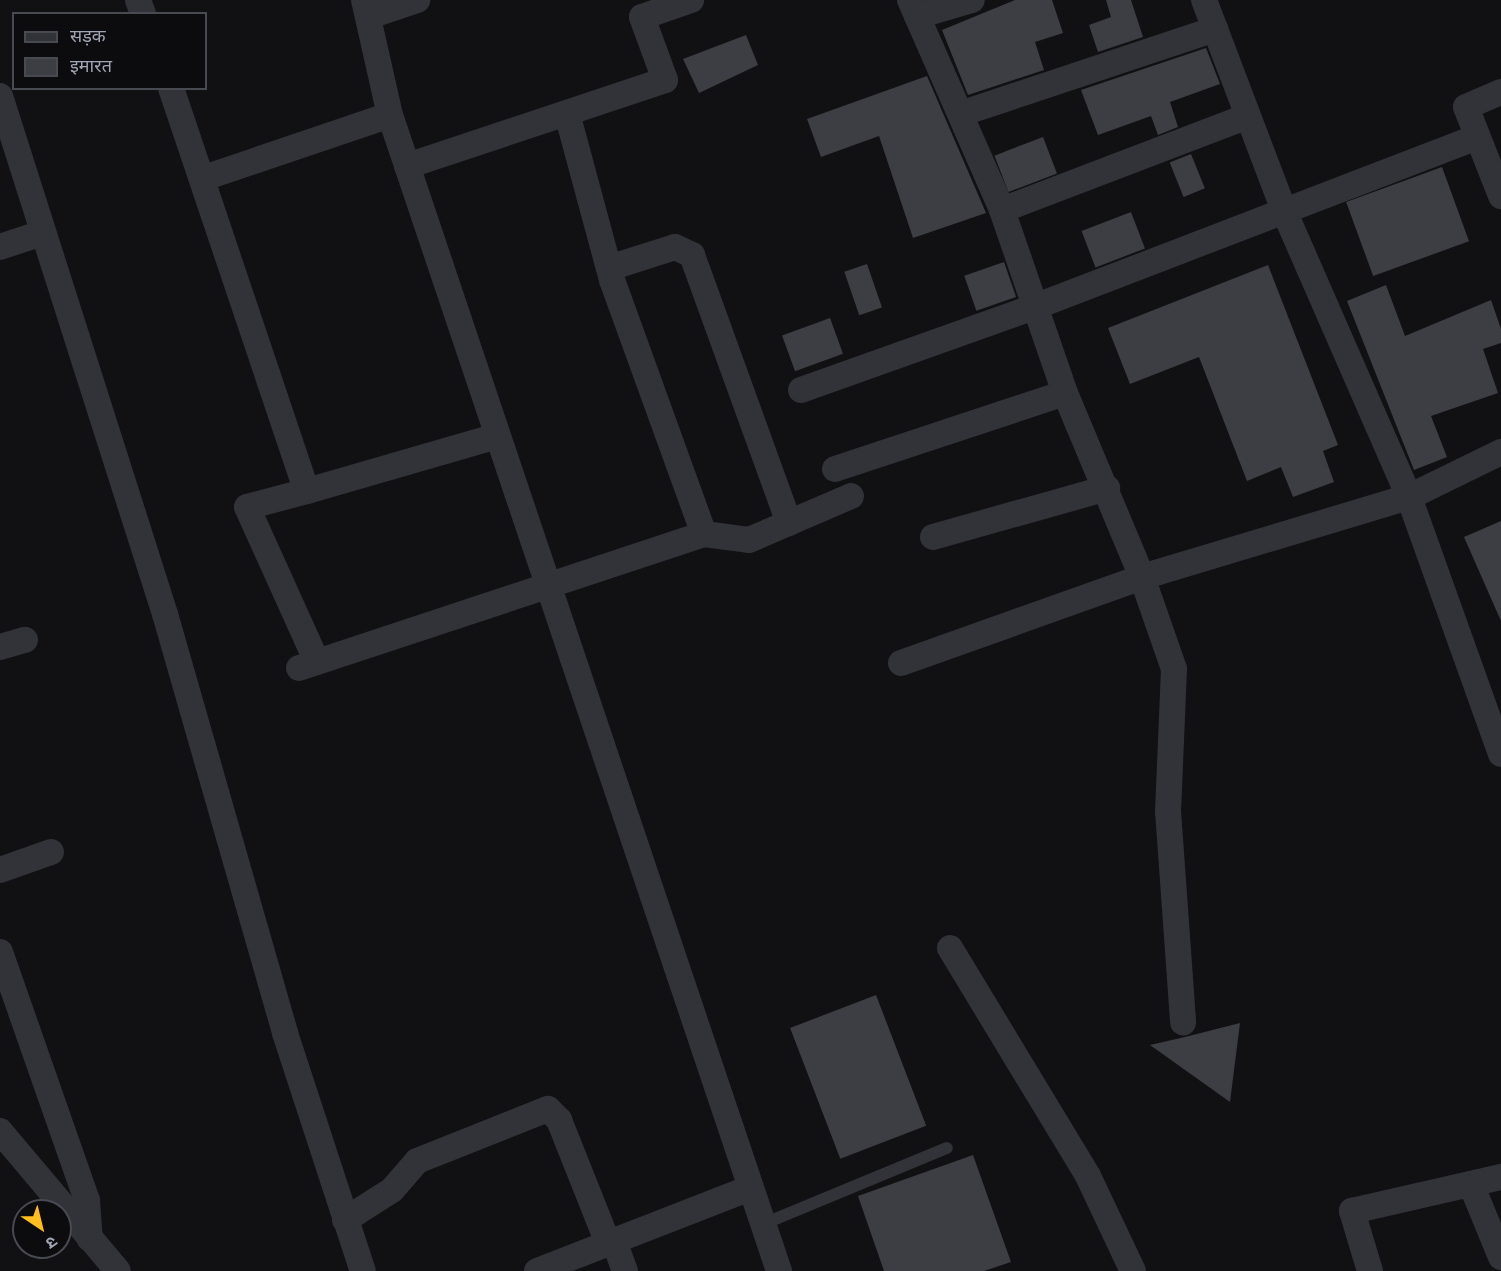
<!DOCTYPE html>
<html>
<head>
<meta charset="utf-8">
<style>
  body { margin:0 }
  #map { position:relative; width:1501px; height:1271px; overflow:hidden; background:#111113; font-family:"Fira Sans","Noto Sans Devanagari",sans-serif }
  div>[style] { position:absolute }
  .building>* { inset:0; background:#3d3e43; transform-origin:0 0 }
  .service>* { height:12px; margin:-6px; padding:0 6px; transform-origin:6px; border-radius:6px; background:#323339 }
  .minor>* { height:26px; margin:-13px; padding:0 13px; transform-origin:13px; border-radius:13px; background:#323339 }
  span { translate:-50% -50%; white-space:nowrap; text-align:center; line-height:1.15; -webkit-text-stroke:5px #0c0c0e; paint-order:stroke }
  .legend { position:absolute; left:12px; top:12px; width:195px; height:78px; box-sizing:border-box; background:#0c0c0e; border:2px solid #484a51; margin:0; padding:8px 10px; list-style:none; font-size:18px; color:#a1a6b5 }
  .legend li { display:flex; align-items:center; gap:12px; height:30px }
  .legend b { width:30px; border:2px solid #484a51 }
  .north { position:absolute; left:12px; top:1199px; width:60px; height:60px; box-sizing:border-box; background:#0c0c0e; border:2px solid #484a51; border-radius:50%; rotate:145deg; font-size:16px; font-weight:700; line-height:24px; text-align:center; color:#a1a6b5 }
  .north::after { content:''; display:block; margin:auto; width:21px; height:27px; background:#ffbd1e; clip-path:polygon(50% 0,100% 100%,50% 72%,0 100%) }
</style>
</head>
<body>
<div id="map">
  <div class="building">
    <i style="clip-path:polygon(1015px 0,1052px 0,1063px 33px,1035px 42px,1044px 70px,968px 95px,942px 30px)"></i>
    <i style="clip-path:polygon(1106px 0,1131px 0,1143px 37px,1098px 52px,1089px 25px,1111px 17px)"></i>
    <i style="clip-path:polygon(746px 35px,758px 65px,699px 93px,683px 59px)"></i>
    <i style="clip-path:polygon(1206px 48px,1220px 84px,1170px 102px,1178px 127px,1158px 135px,1151px 116px,1098px 135px,1081px 90px)"></i>
    <i style="clip-path:polygon(927px 76px,986px 213px,913px 238px,879px 136px,821px 157px,807px 119px)"></i>
    <i style="left:1043px;top:137px;width:39px;height:52px;rotate:69deg"></i>
    <i style="left:1191px;top:154px;width:37px;height:23px;rotate:68deg"></i>
    <i style="left:1442px;top:167px;width:79px;height:102px;rotate:70deg"></i>
    <i style="left:1131px;top:212px;width:39px;height:53px;rotate:69deg"></i>
    <i style="left:1004px;top:262px;width:37px;height:42px;rotate:71deg"></i>
    <i style="left:867px;top:264px;width:46px;height:24px;rotate:71deg"></i>
    <i style="clip-path:polygon(1268px 265px,1338px 445px,1323px 451px,1334px 482px,1293px 497px,1281px 467px,1247px 481px,1199px 357px,1130px 384px,1108px 328px)"></i>
    <i style="clip-path:polygon(1386px 285px,1405px 336px,1491px 300px,1501px 329px,1501px 343px,1483px 349px,1498px 393px,1431px 416px,1447px 457px,1414px 470px,1347px 301px)"></i>
    <i style="left:830px;top:318px;width:38px;height:51px;rotate:70deg"></i>
    <i style="clip-path:polygon(1501px 521px,1501px 621px,1464px 537px)"></i>
    <i style="left:876px;top:995px;width:140px;height:92px;rotate:69deg"></i>
    <i style="clip-path:polygon(1240px 1023px,1230px 1102px,1150px 1045px,1185px 1037px)"></i>
    <i style="clip-path:polygon(973px 1155px,1011px 1262px,984px 1271px,884px 1271px,858px 1196px)"></i>
  </div>
  <div class="service">
    <i style="left:761px;top:1225px;width:201px;rotate:-22.5deg"></i>
  </div>
  <div class="minor">
    <i style="left:138px;top:0;width:15px;rotate:70deg"></i>
    <i style="left:364px;top:0;width:118px;rotate:77.3deg"></i>
    <i style="left:390px;top:115px;width:1220px;rotate:71.4deg"></i>
    <i style="left:910px;top:0;width:229px;rotate:66.3deg"></i>
    <i style="left:1002px;top:210px;width:194px;rotate:71deg"></i>
    <i style="left:1065px;top:393px;width:199px;rotate:67.3deg"></i>
    <i style="left:1142px;top:577px;width:97px;rotate:70.8deg"></i>
    <i style="left:1174px;top:669px;width:142px;rotate:92.4deg"></i>
    <i style="left:1168px;top:811px;width:212px;rotate:85.9deg"></i>
    <i style="left:1204px;top:0;width:228px;rotate:69.2deg"></i>
    <i style="left:1285px;top:213px;width:310px;rotate:66.4deg"></i>
    <i style="left:1409px;top:497px;width:102px;rotate:-26.1deg"></i>
    <i style="left:370px;top:16px;width:50px;rotate:-18.8deg"></i>
    <i style="left:917px;top:16px;width:57px;rotate:-16.2deg"></i>
    <i style="left:171px;top:88px;width:425px;rotate:71.4deg"></i>
    <i style="left:307px;top:491px;width:62px;rotate:165.1deg"></i>
    <i style="left:247px;top:507px;width:170px;rotate:65.7deg"></i>
    <i style="left:1501px;top:92px;width:38px;rotate:157deg"></i>
    <i style="left:1466px;top:107px;width:96px;rotate:68.5deg"></i>
    <i style="left:0;top:96px;width:544px;rotate:72.33deg"></i>
    <i style="left:165px;top:614px;width:436px;rotate:74deg"></i>
    <i style="left:285px;top:1033px;width:250px;rotate:71.9deg"></i>
    <i style="left:963px;top:113px;width:266px;rotate:-18.4deg"></i>
    <i style="left:568px;top:117px;width:169px;rotate:74.9deg"></i>
    <i style="left:612px;top:280px;width:270px;rotate:70.1deg"></i>
    <i style="left:407px;top:166px;width:272px;rotate:-18.4deg"></i>
    <i style="left:665px;top:80px;width:67px;rotate:-110.1deg"></i>
    <i style="left:642px;top:17px;width:52px;rotate:-19.1deg"></i>
    <i style="left:204px;top:178px;width:196px;rotate:-18.7deg"></i>
    <i style="left:1002px;top:210px;width:261px;rotate:-20.9deg"></i>
    <i style="left:0;top:247px;width:44px;rotate:-18.4deg"></i>
    <i style="left:609px;top:268px;width:69px;rotate:-17.7deg"></i>
    <i style="left:675px;top:247px;width:19px;rotate:25deg"></i>
    <i style="left:692px;top:255px;width:285px;rotate:70.1deg"></i>
    <i style="left:801px;top:390px;width:251px;rotate:-19.6deg"></i>
    <i style="left:1037px;top:306px;width:472px;rotate:-21deg"></i>
    <i style="left:835px;top:469px;width:242px;rotate:-18.3deg"></i>
    <i style="left:307px;top:491px;width:198px;rotate:-16.1deg"></i>
    <i style="left:933px;top:537px;width:181px;rotate:-15.7deg"></i>
    <i style="left:0;top:647px;width:26px;rotate:-16deg"></i>
    <i style="left:901px;top:663px;width:256px;rotate:-19.6deg"></i>
    <i style="left:1142px;top:577px;width:279px;rotate:-16.7deg"></i>
    <i style="left:1409px;top:497px;width:273px;rotate:70.3deg"></i>
    <i style="left:299px;top:668px;width:427px;rotate:-18.3deg"></i>
    <i style="left:704px;top:534px;width:45px;rotate:7.6deg"></i>
    <i style="left:749px;top:540px;width:111px;rotate:-23.3deg"></i>
    <i style="left:0;top:870px;width:54px;rotate:-19.4deg"></i>
    <i style="left:950px;top:948px;width:267px;rotate:58.8deg"></i>
    <i style="left:1088px;top:1176px;width:105px;rotate:64.7deg"></i>
    <i style="left:0;top:952px;width:263px;rotate:70.7deg"></i>
    <i style="left:87px;top:1200px;width:39px;rotate:86deg"></i>
    <i style="left:0;top:1131px;width:183px;rotate:49.9deg"></i>
    <i style="left:1471px;top:1184px;width:79px;rotate:67.7deg"></i>
    <i style="left:345px;top:1220px;width:56px;rotate:-32.6deg"></i>
    <i style="left:392px;top:1190px;width:38px;rotate:-49deg"></i>
    <i style="left:417px;top:1161px;width:141px;rotate:-21.7deg"></i>
    <i style="left:548px;top:1109px;width:16px;rotate:45deg"></i>
    <i style="left:559px;top:1120px;width:132px;rotate:68.3deg"></i>
    <i style="left:614px;top:1241px;width:32px;rotate:70deg"></i>
    <i style="left:537px;top:1271px;width:225px;rotate:-21.3deg"></i>
    <i style="left:1370px;top:1271px;width:63px;rotate:-106.7deg"></i>
    <i style="left:1352px;top:1211px;width:153px;rotate:-12.9deg"></i>
  </div>
  <ul class="legend">
  <li><b style="height:8px;background:#323339"></b>सड़क</li>
  <li><b style="height:16px;background:#3d3e43"></b>इमारत</li>
  </ul>
  <div class="north">उ</div>
</div>
</body>
</html>
